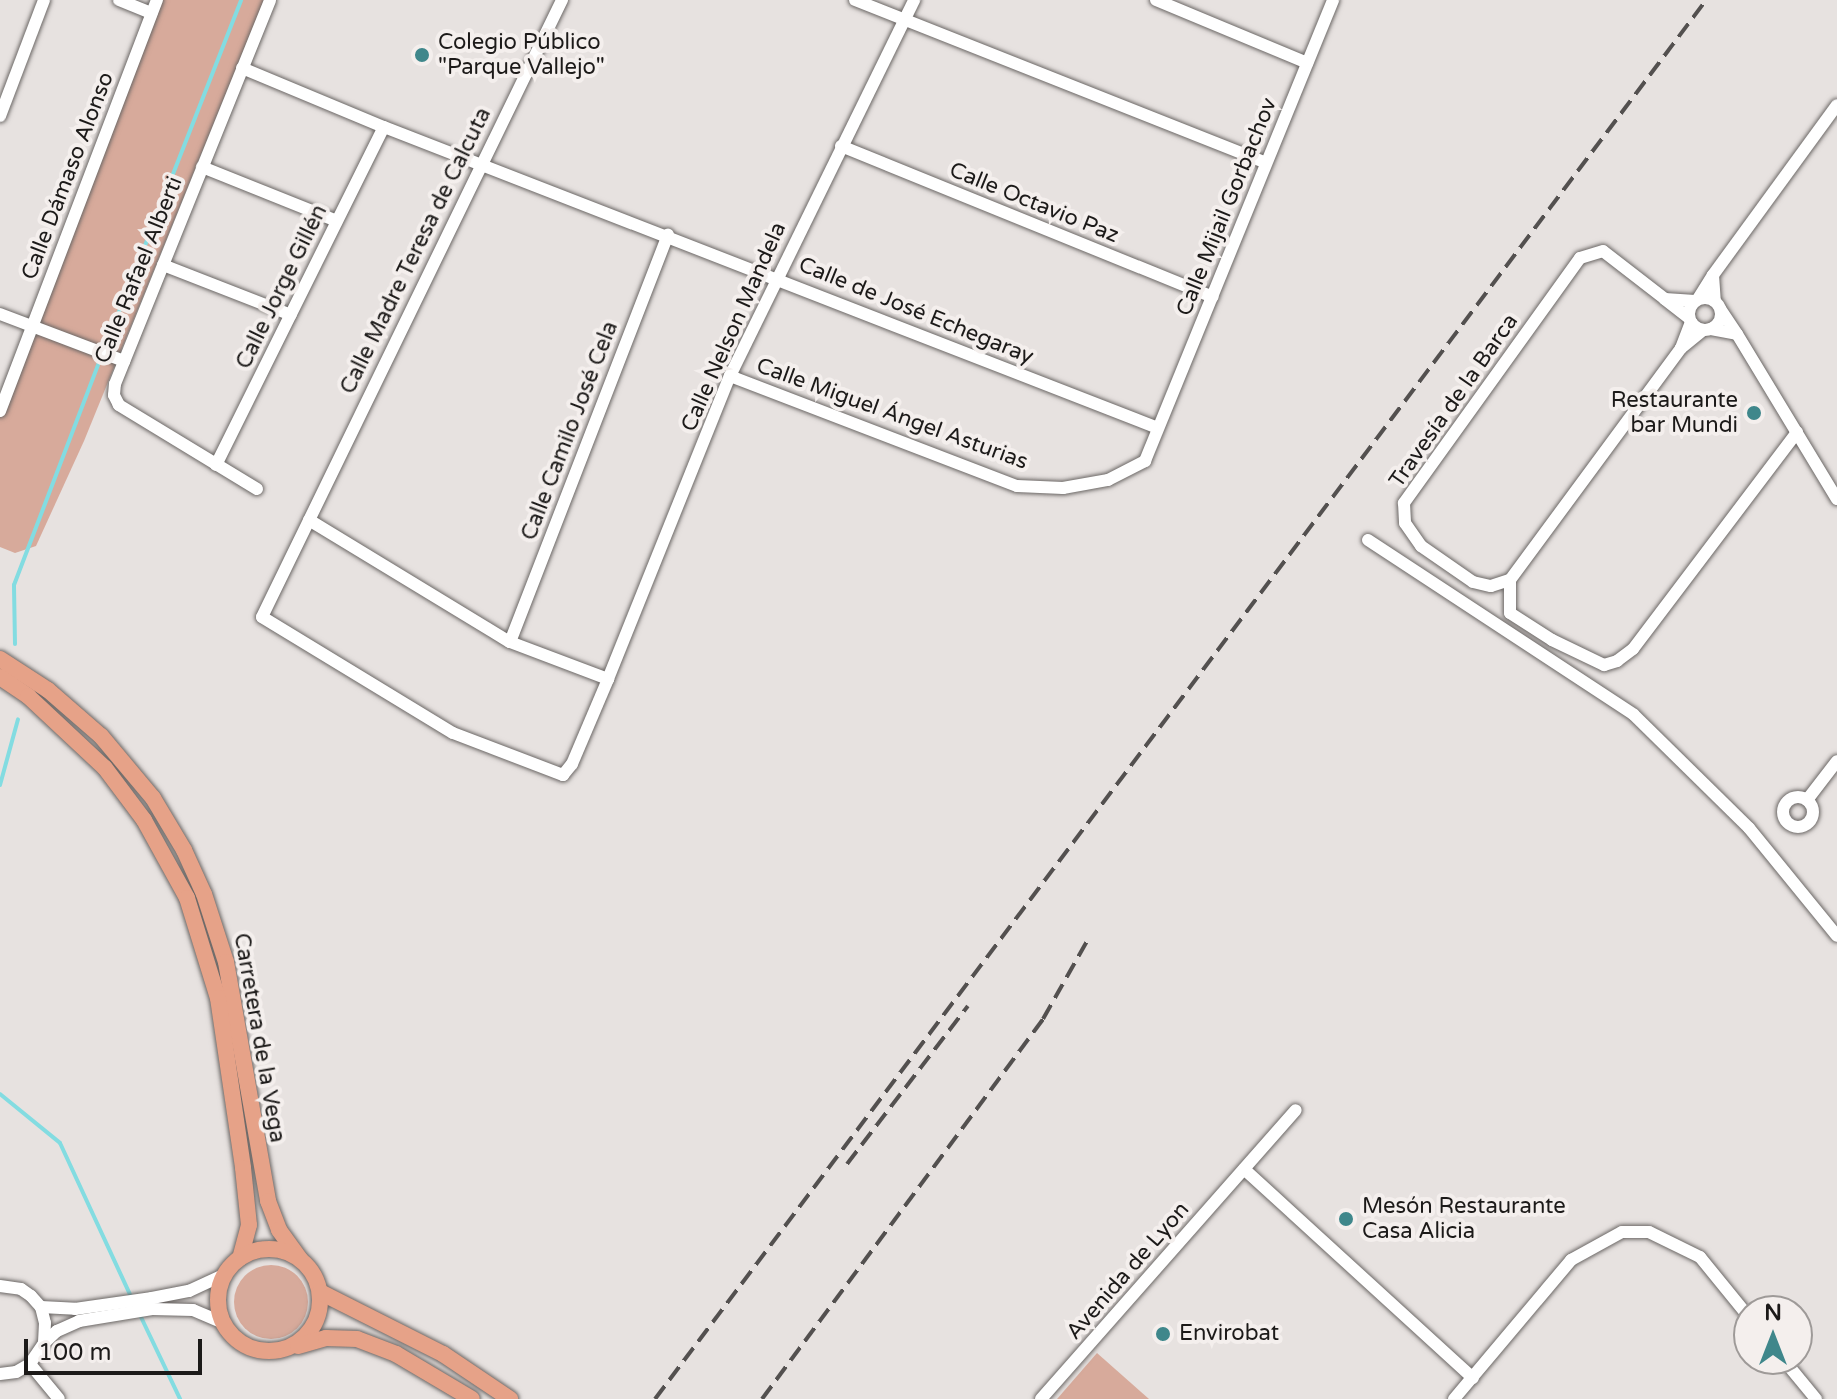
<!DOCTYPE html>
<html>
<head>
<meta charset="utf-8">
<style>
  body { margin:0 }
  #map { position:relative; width:1837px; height:1399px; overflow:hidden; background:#e7e2e0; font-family:"Varela Round",sans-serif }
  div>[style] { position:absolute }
  .green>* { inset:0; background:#d7aa9b }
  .round { border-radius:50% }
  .stream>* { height:4px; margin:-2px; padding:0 2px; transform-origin:2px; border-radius:2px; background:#83dce1 }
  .roads { filter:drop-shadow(0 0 2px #6b6765) drop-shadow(0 0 2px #6b6765) }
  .minor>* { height:12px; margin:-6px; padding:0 6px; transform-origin:6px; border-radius:6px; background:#fff }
  .minor>.ring { margin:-6px; padding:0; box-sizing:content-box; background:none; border:12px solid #fff; border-radius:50% }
  .major>* { height:16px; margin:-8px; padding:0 8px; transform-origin:8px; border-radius:8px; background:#e6a288 }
  .major>.ring { margin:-8px; padding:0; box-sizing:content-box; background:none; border:16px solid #e6a288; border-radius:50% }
  .rail>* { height:4px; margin-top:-2px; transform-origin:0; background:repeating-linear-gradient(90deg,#53504f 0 16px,transparent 0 24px) }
  .dots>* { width:22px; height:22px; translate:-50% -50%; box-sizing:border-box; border:4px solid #f4efed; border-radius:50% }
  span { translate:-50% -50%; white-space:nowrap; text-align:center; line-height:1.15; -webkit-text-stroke:8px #f4efed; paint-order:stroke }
  .poi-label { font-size:22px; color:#1c1a19 }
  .left { translate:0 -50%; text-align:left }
  .right { translate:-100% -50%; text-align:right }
  .street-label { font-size:22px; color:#1c1a19 }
  .north { position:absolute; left:1733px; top:1295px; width:80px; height:80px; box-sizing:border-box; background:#f4efed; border:2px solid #9e9a98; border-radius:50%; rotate:0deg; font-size:22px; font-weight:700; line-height:32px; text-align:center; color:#1c1a19 }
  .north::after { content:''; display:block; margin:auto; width:28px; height:36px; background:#3f878b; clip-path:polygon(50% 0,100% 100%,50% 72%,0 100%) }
  .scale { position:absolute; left:24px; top:1339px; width:178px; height:36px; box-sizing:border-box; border:4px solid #1c1a19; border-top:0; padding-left:10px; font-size:24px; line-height:28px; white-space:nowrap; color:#1c1a19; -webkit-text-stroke:6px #f4efed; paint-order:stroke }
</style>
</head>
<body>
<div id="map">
  <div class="green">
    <i style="clip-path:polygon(160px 0,264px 0,84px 441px,36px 546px,15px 553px,0 547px,0 416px)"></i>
    <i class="round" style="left:234px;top:1265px;width:74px;height:74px"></i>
    <i style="clip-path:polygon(1097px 1353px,1149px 1399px,1057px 1399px)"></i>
  </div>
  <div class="stream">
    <i style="left:106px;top:345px;width:370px;rotate:-68.6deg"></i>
    <i style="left:15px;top:644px;width:59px;rotate:-91deg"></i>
    <i style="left:14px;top:585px;width:241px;rotate:-69.1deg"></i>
    <i style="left:0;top:785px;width:68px;rotate:-74.7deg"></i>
    <i style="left:0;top:1094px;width:77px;rotate:39.2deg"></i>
    <i style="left:60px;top:1143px;width:172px;rotate:65.2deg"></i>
    <i style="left:140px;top:1315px;width:93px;rotate:64.5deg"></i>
  </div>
  <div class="roads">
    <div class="minor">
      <i style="left:119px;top:0;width:35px;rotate:22deg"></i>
      <i style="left:562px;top:0;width:686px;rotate:115.93deg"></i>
      <i style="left:262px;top:617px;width:223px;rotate:31.3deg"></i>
      <i style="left:453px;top:733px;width:118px;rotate:20.9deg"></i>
      <i style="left:563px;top:775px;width:14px;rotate:-51deg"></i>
      <i style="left:572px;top:764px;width:92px;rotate:-67deg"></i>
      <i style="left:608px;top:679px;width:327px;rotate:-68.1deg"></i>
      <i style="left:730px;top:376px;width:419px;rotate:-63.9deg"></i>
      <i style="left:855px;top:0;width:442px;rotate:21.6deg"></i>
      <i style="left:1156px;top:0;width:164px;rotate:22.6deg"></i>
      <i style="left:242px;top:68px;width:154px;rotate:22.6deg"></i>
      <i style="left:384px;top:127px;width:830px;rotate:21.25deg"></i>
      <i style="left:0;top:116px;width:124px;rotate:-69.2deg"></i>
      <i style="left:841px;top:146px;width:401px;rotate:22.1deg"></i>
      <i style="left:202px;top:167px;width:145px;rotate:21.8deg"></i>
      <i style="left:163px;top:265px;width:137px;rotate:21.3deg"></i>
      <i style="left:1713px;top:275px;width:210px;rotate:-53.9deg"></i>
      <i class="ring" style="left:1689px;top:298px;width:20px;height:20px"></i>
      <i style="left:1665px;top:299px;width:78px;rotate:-142.3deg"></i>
      <i style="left:1603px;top:251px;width:24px;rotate:163deg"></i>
      <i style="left:1580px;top:258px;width:302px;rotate:125.7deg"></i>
      <i style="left:1404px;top:503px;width:20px;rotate:87deg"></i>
      <i style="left:1405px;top:523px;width:28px;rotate:55deg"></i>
      <i style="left:1421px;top:546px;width:63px;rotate:34.7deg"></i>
      <i style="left:1473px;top:582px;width:18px;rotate:13deg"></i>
      <i style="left:1491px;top:586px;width:20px;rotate:-18deg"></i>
      <i style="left:1510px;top:580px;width:288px;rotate:-53.6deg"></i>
      <i style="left:1698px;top:299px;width:28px;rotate:-58deg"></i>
      <i style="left:1713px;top:275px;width:26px;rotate:86deg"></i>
      <i style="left:0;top:314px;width:133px;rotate:20.8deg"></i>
      <i style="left:1689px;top:318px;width:31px;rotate:-142deg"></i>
      <i style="left:1665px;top:299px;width:30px;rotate:4deg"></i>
      <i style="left:1691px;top:322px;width:28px;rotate:111deg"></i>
      <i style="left:1681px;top:348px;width:28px;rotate:-39deg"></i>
      <i style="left:1711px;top:329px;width:26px;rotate:11deg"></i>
      <i style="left:1737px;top:334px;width:29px;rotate:-124deg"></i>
      <i style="left:1737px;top:334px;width:193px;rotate:58.8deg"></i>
      <i style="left:730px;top:376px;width:307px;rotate:21deg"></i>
      <i style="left:1017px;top:486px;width:46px;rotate:2.5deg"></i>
      <i style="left:1063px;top:488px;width:46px;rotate:-10.1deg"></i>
      <i style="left:1108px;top:480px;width:42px;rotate:-27.2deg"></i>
      <i style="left:1145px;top:461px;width:498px;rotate:-67.8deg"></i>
      <i style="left:0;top:411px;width:440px;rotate:-69.1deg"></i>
      <i style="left:216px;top:465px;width:377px;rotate:-63.6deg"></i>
      <i style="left:257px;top:489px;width:162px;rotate:-148.7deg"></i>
      <i style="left:119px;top:405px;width:11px;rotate:-117deg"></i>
      <i style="left:114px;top:395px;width:11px;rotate:-85deg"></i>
      <i style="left:115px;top:384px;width:414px;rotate:-68deg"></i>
      <i style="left:309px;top:520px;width:235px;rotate:31.3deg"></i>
      <i style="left:510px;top:642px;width:105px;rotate:20.7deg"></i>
      <i style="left:1368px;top:540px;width:318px;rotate:33.3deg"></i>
      <i style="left:1634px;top:715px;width:161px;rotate:44.5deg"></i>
      <i style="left:1749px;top:828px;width:139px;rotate:50.8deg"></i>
      <i style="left:1510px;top:580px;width:33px;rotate:90deg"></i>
      <i style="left:1510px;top:613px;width:50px;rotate:32.7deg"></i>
      <i style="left:1552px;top:640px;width:58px;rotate:25.7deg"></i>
      <i style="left:1604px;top:665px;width:14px;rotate:-17deg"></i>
      <i style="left:1617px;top:661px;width:20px;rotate:-37deg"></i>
      <i style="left:1633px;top:649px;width:272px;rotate:-52.9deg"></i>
      <i style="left:510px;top:642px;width:437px;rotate:-68.8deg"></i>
      <i class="ring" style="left:1783px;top:797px;width:18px;height:18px"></i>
      <i style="left:1807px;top:800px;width:49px;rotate:-52.4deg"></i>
      <i style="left:1244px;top:1169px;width:310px;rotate:42.4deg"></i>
      <i style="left:0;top:1286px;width:21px;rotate:8deg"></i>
      <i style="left:21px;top:1289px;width:12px;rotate:35deg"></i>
      <i style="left:31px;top:1296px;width:15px;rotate:48deg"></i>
      <i style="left:41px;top:1307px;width:16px;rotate:76deg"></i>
      <i style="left:45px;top:1323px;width:20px;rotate:93deg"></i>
      <i style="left:44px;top:1343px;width:25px;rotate:124deg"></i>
      <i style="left:30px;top:1364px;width:16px;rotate:150deg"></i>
      <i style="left:16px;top:1372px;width:16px;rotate:173deg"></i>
      <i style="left:41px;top:1307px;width:34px;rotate:3deg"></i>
      <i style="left:75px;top:1309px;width:78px;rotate:-8.1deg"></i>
      <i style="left:152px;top:1298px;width:38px;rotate:-11deg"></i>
      <i style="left:189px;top:1291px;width:40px;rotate:-25deg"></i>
      <i style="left:44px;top:1343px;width:18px;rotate:-43deg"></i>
      <i style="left:57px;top:1331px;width:24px;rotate:-24deg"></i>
      <i style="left:79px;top:1321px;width:74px;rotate:-9.3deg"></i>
      <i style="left:152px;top:1309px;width:41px;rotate:1.4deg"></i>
      <i style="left:193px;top:1310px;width:33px;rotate:23deg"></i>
      <i style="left:1783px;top:1359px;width:52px;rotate:50.5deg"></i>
      <i style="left:30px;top:1364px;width:45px;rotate:50.4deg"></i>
      <i style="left:1041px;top:1399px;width:385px;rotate:-48.6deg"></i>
      <i style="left:1454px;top:1399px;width:182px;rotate:-49.9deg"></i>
      <i style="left:1571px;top:1260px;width:58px;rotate:-28.8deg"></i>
      <i style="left:1622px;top:1232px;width:27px"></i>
      <i style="left:1649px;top:1232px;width:57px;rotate:26.1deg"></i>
      <i style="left:1700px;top:1257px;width:77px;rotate:50.8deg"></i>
    </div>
    <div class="major">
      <i style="left:0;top:659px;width:57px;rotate:32.9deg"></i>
      <i style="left:48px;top:690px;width:70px;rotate:41deg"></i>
      <i style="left:101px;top:736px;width:81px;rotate:50deg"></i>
      <i style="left:153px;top:798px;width:61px;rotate:59.2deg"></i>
      <i style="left:184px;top:850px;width:48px;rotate:65.6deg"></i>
      <i style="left:204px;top:894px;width:71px;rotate:72.1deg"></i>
      <i style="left:226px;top:962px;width:243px;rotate:80deg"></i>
      <i style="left:268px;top:1201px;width:31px;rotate:69deg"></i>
      <i style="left:279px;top:1230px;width:36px;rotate:54deg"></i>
      <i style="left:0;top:677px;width:34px;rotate:34deg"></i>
      <i style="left:28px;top:696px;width:105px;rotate:43.1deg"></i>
      <i style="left:105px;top:768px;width:65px;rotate:53.1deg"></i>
      <i style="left:144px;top:820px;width:89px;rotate:61.1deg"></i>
      <i style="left:187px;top:898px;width:105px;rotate:72.8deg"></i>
      <i style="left:218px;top:998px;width:172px;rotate:81.6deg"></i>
      <i style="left:243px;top:1168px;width:57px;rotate:84deg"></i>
      <i style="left:249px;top:1225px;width:34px;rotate:105deg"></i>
      <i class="ring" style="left:218px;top:1249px;width:86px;height:86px"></i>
      <i style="left:320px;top:1292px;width:138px;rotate:26.8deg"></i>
      <i style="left:443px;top:1354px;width:81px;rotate:33.9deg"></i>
      <i style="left:298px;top:1346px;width:29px;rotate:-16deg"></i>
      <i style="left:326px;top:1338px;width:31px;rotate:2deg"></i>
      <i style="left:357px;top:1339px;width:42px;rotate:21deg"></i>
      <i style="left:396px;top:1354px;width:88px;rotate:30.6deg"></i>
    </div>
  </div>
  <div class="rail">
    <i style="left:847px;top:1164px;width:199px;rotate:-52.6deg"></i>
    <i style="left:655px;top:1399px;width:1750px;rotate:-53.08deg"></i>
    <i style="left:762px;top:1399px;width:473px;rotate:-53.5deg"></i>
    <i style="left:1043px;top:1019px;width:95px;rotate:-60.5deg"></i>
  </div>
  <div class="dots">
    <i style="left:422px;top:55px;background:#3f878b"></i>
    <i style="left:1754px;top:413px;background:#3f878b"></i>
    <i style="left:1346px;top:1219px;background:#3f878b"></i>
    <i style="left:1163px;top:1334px;background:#3f878b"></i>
  </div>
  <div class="poi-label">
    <span class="left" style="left:438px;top:55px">Colegio Público<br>"Parque Vallejo"</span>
    <span class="right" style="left:1738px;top:413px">Restaurante<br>bar Mundi</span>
    <span class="left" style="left:1362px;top:1219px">Mesón Restaurante<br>Casa Alicia</span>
    <span class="left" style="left:1179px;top:1334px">Envirobat</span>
  </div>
  <div class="street-label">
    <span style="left:68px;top:176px;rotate:-69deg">Calle Dámaso Alonso</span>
    <span style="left:1034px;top:203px;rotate:22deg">Calle Octavio Paz</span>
    <span style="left:1227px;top:207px;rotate:-68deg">Calle Mijail Gorbachov</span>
    <span style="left:416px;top:251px;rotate:-64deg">Calle Madre Teresa de Calcuta</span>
    <span style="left:139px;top:270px;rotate:-68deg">Calle Rafael Alberti</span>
    <span style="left:282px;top:287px;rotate:-64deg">Calle Jorge Gillén</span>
    <span style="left:916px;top:311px;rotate:22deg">Calle de José Echegaray</span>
    <span style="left:734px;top:327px;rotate:-66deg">Calle Nelson Mandela</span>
    <span style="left:1454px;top:401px;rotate:-55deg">Travesía de la Barca</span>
    <span style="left:892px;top:414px;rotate:20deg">Calle Miguel Ángel Asturias</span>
    <span style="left:570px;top:431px;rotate:-69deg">Calle Camilo José Cela</span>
    <span style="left:259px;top:1038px;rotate:80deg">Carretera de la Vega</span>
    <span style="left:1128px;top:1271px;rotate:-49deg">Avenida de Lyon</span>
  </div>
  <div class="north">N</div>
  <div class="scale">100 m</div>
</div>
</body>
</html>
